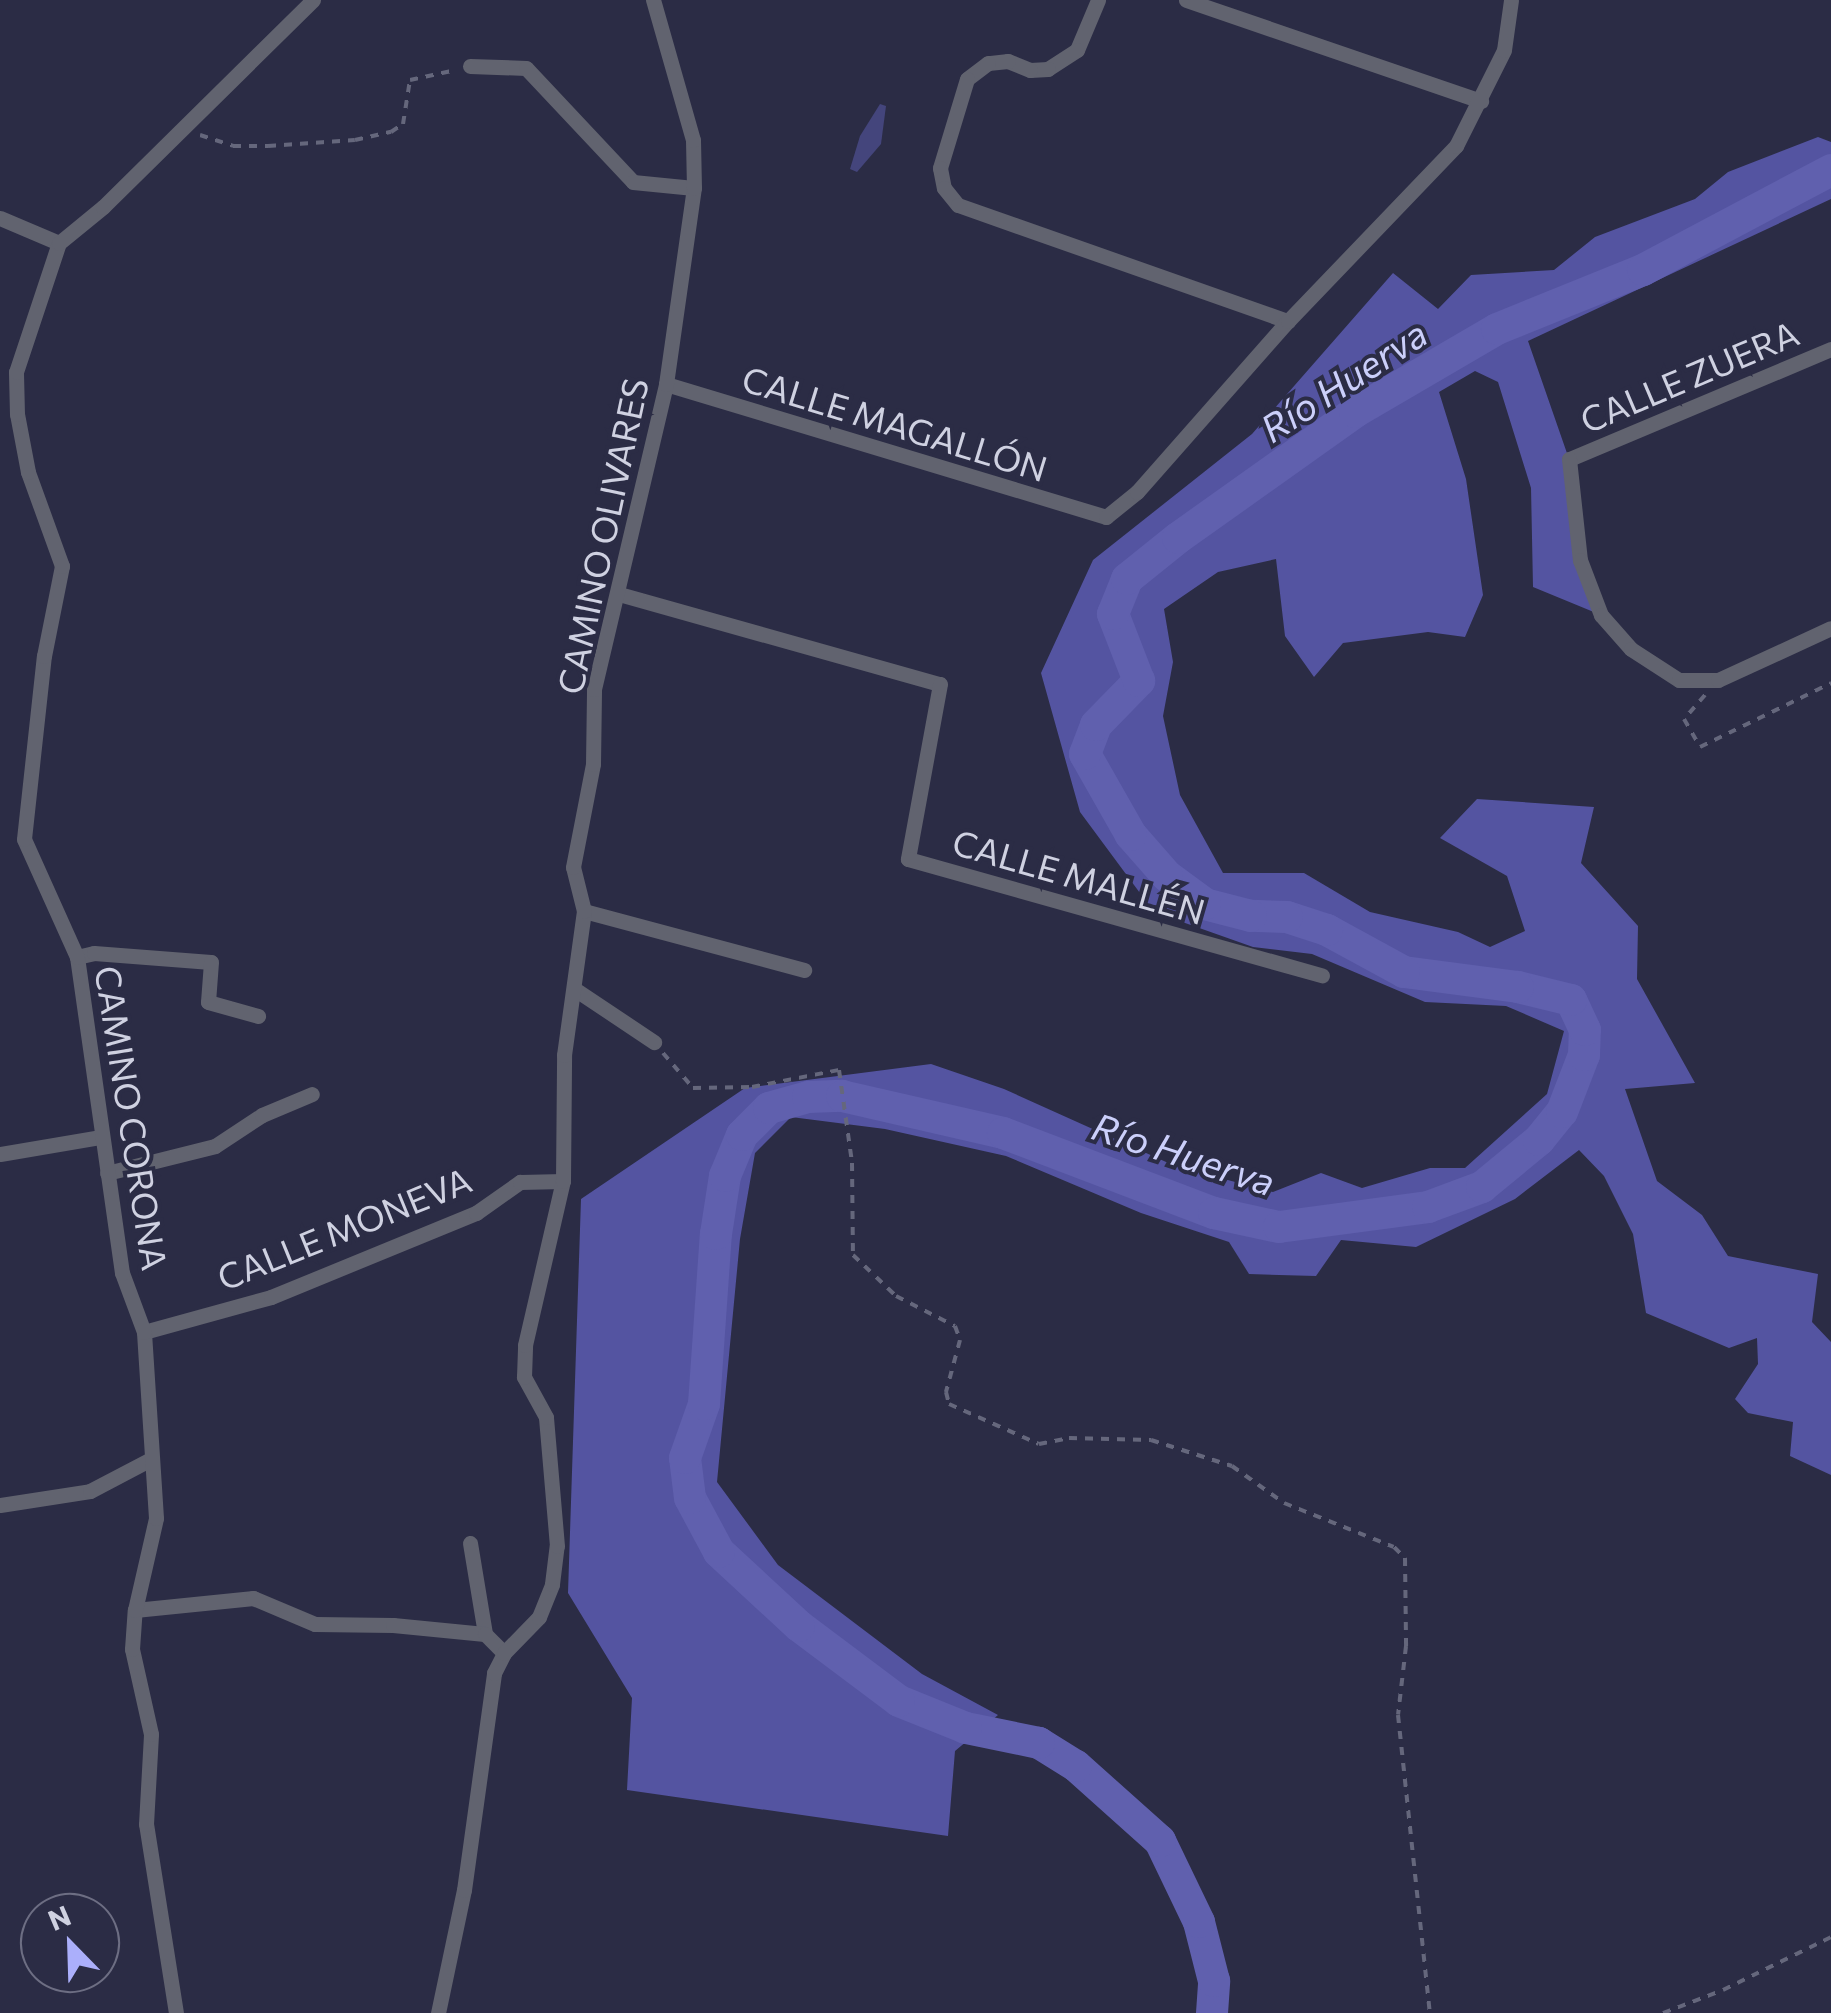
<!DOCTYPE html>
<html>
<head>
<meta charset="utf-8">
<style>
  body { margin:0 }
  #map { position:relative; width:1831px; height:2013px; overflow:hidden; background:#2b2c45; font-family:Commissioner,sans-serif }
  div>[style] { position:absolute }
  .green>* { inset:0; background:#44457c }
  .forest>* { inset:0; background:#5454a1 }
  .river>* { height:32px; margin:-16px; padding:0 16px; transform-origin:16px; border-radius:16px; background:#6060ae }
  .path>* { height:4px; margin-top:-2px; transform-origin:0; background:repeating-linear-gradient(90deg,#65677c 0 8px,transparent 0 16px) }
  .minor>* { height:15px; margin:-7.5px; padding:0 7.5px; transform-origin:7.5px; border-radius:7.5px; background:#61636f }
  span { translate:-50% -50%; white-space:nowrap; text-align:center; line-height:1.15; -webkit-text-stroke:8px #2b2c45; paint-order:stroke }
  .street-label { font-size:35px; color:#cfd1e1 }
  .water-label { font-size:38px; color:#cbcffa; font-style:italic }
  .north { position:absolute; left:20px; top:1893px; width:100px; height:100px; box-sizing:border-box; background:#2b2c45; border:2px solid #6d6e83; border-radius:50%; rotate:337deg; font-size:28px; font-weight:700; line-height:40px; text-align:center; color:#cfd1e1 }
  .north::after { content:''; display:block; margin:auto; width:35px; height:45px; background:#abaffb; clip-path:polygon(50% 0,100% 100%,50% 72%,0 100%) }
</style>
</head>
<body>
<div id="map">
  <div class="green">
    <i style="clip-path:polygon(880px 104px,886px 106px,881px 144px,857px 172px,850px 169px,860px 136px)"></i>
  </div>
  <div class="forest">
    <i style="clip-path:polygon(1818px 137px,1831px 142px,1831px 199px,1528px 341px,1569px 459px,1580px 559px,1601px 615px,1533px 587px,1531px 488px,1498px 382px,1475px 371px,1439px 392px,1466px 479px,1483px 595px,1465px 637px,1428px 632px,1343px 643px,1314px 677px,1285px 636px,1276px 559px,1218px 572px,1164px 609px,1173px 662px,1163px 716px,1180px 795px,1223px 873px,1304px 873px,1370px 912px,1458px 932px,1490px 947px,1525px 931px,1507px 876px,1440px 838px,1477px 799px,1594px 807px,1581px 863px,1638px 926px,1637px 979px,1695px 1083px,1625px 1089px,1657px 1181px,1702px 1215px,1728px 1256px,1818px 1274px,1812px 1322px,1831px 1342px,1831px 1475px,1790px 1456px,1793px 1422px,1748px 1413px,1735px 1399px,1758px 1364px,1757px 1338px,1729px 1348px,1646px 1313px,1633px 1234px,1604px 1176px,1579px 1150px,1515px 1199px,1416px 1247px,1341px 1240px,1316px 1276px,1249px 1274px,1229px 1242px,1141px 1213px,1006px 1156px,885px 1129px,791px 1117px,755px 1153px,740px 1239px,717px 1482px,778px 1565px,922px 1674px,998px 1715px,955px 1751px,948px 1836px,627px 1790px,632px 1698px,568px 1593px,581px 1199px,745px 1088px,931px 1064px,1004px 1089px,1175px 1166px,1273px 1192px,1321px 1173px,1362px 1188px,1430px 1168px,1465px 1168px,1547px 1094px,1564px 1031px,1506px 1006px,1425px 1002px,1312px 954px,1253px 947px,1154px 912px,1080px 812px,1041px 673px,1093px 560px,1252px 434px,1393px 273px,1438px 309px,1471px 275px,1554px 270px,1595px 237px,1695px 199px,1728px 172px)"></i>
  </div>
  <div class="river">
    <i style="left:1212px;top:2013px;width:32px;rotate:-86deg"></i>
    <i style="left:1214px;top:1981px;width:61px;rotate:-104.3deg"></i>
    <i style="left:1199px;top:1922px;width:90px;rotate:-115.7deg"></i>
    <i style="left:1160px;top:1841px;width:113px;rotate:-138.2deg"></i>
    <i style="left:1076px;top:1766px;width:44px;rotate:-148.1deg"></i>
    <i style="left:1039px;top:1743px;width:75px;rotate:-168.4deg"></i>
    <i style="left:966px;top:1728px;width:72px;rotate:-158.1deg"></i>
    <i style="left:899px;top:1701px;width:125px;rotate:-143.1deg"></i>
    <i style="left:799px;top:1626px;width:109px;rotate:-137.2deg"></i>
    <i style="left:719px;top:1552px;width:61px;rotate:-118.2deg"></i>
    <i style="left:690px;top:1498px;width:40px;rotate:-97.1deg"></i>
    <i style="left:685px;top:1458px;width:57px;rotate:-70.6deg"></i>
    <i style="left:704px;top:1404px;width:170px;rotate:-86deg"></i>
    <i style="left:716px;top:1234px;width:59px;rotate:-81.2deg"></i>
    <i style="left:725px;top:1176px;width:44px;rotate:-67.5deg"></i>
    <i style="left:742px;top:1135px;width:38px;rotate:-45deg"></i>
    <i style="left:769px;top:1108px;width:41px;rotate:-15.8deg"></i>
    <i style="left:808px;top:1097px;width:34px;rotate:-2deg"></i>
    <i style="left:842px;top:1096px;width:165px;rotate:12.9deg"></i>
    <i style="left:1003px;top:1133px;width:226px;rotate:20.8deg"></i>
    <i style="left:1214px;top:1213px;width:66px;rotate:12.2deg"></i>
    <i style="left:1279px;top:1227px;width:150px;rotate:-7.6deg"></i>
    <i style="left:1428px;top:1207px;width:58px;rotate:-20.3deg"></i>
    <i style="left:1482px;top:1187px;width:74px;rotate:-39.5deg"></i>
    <i style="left:1539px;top:1140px;width:36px;rotate:-51deg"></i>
    <i style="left:1562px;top:1112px;width:61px;rotate:-68.9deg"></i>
    <i style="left:1584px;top:1055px;width:25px;rotate:-88deg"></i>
    <i style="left:1585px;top:1030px;width:33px;rotate:-115deg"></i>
    <i style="left:1571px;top:1000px;width:55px;rotate:-166.2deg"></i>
    <i style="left:1518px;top:987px;width:115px;rotate:-172.5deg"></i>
    <i style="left:1404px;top:972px;width:88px;rotate:-151.4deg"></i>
    <i style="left:1327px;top:930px;width:42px;rotate:-162deg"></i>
    <i style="left:1287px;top:917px;width:36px;rotate:-178deg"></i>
    <i style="left:1251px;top:916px;width:48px;rotate:-165.4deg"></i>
    <i style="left:1205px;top:904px;width:47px;rotate:-143.6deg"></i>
    <i style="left:1167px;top:876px;width:55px;rotate:-131.3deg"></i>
    <i style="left:1131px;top:835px;width:93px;rotate:-119.6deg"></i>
    <i style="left:1085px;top:754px;width:31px;rotate:-69deg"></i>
    <i style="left:1096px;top:725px;width:62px;rotate:-45.7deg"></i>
    <i style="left:1139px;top:681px;width:72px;rotate:-111.2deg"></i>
    <i style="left:1113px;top:614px;width:38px;rotate:-68deg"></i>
    <i style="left:1127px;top:579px;width:65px;rotate:-38.8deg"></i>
    <i style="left:1178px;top:538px;width:217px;rotate:-35.4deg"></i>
    <i style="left:1355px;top:412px;width:164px;rotate:-30.3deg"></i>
    <i style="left:1497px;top:329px;width:157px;rotate:-22deg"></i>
    <i style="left:1643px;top:270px;width:213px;rotate:-28deg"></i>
  </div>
  <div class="path">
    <i style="left:200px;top:135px;width:35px;rotate:18deg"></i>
    <i style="left:233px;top:146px;width:35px"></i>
    <i style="left:268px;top:146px;width:87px;rotate:-3.9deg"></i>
    <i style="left:355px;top:140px;width:37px;rotate:-13deg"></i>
    <i style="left:391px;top:132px;width:14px;rotate:-34deg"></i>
    <i style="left:403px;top:124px;width:45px;rotate:-81deg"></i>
    <i style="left:410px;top:80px;width:47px;rotate:-12.3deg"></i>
    <i style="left:1705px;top:695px;width:32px;rotate:131deg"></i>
    <i style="left:1684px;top:719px;width:32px;rotate:60deg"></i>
    <i style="left:1700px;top:747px;width:146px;rotate:-26deg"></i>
    <i style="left:663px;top:1053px;width:46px;rotate:49.4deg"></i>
    <i style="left:693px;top:1088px;width:59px;rotate:-1deg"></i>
    <i style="left:752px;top:1087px;width:89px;rotate:-11.1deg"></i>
    <i style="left:839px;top:1070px;width:94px;rotate:82deg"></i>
    <i style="left:852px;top:1163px;width:92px;rotate:89.4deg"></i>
    <i style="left:853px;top:1255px;width:59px;rotate:43.6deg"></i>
    <i style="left:896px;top:1296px;width:66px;rotate:27deg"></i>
    <i style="left:955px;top:1326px;width:15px;rotate:70deg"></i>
    <i style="left:960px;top:1340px;width:54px;rotate:105.1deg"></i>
    <i style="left:946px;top:1392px;width:12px;rotate:76deg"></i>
    <i style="left:949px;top:1404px;width:98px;rotate:24deg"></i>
    <i style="left:1039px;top:1444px;width:31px;rotate:-11deg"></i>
    <i style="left:1069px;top:1438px;width:82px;rotate:1.4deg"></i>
    <i style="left:1151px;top:1440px;width:85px;rotate:17.8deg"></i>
    <i style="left:1232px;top:1466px;width:64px;rotate:35.4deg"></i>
    <i style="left:1284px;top:1503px;width:118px;rotate:21.8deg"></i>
    <i style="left:1394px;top:1547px;width:16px;rotate:45deg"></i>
    <i style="left:1405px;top:1558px;width:88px;rotate:89.3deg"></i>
    <i style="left:1406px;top:1646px;width:69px;rotate:96.6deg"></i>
    <i style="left:1398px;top:1715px;width:300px;rotate:83.9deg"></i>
    <i style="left:1663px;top:2013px;width:64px;rotate:-21deg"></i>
    <i style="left:1723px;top:1990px;width:120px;rotate:-26.1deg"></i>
  </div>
  <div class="minor">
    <i style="left:1098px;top:0;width:54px;rotate:112.8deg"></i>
    <i style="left:1077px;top:50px;width:35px;rotate:147deg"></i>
    <i style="left:1048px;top:69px;width:18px;rotate:177deg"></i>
    <i style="left:1030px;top:70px;width:24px;rotate:-158deg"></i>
    <i style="left:1008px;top:61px;width:20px;rotate:174deg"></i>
    <i style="left:988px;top:63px;width:26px;rotate:143deg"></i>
    <i style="left:967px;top:79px;width:93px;rotate:106.9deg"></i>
    <i style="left:940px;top:168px;width:20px;rotate:79deg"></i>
    <i style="left:944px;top:188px;width:22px;rotate:51deg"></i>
    <i style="left:958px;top:205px;width:350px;rotate:19.4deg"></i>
    <i style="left:1186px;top:0;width:312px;rotate:18.9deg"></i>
    <i style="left:470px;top:66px;width:56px;rotate:2deg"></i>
    <i style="left:526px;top:68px;width:156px;rotate:46.8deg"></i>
    <i style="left:633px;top:182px;width:61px;rotate:5.6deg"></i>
    <i style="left:0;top:218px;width:64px;rotate:23deg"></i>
    <i style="left:1831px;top:349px;width:284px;rotate:157.2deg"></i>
    <i style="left:1569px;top:459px;width:102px;rotate:83.8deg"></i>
    <i style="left:1580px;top:560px;width:59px;rotate:69.1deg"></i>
    <i style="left:1601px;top:615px;width:45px;rotate:48.6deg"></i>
    <i style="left:1631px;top:649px;width:57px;rotate:32.9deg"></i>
    <i style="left:1679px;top:680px;width:39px"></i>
    <i style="left:1718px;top:680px;width:124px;rotate:-24.7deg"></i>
    <i style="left:666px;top:384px;width:460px;rotate:16.8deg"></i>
    <i style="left:1106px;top:517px;width:40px;rotate:-39deg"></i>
    <i style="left:1137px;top:492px;width:228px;rotate:-48.6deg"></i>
    <i style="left:1288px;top:321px;width:243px;rotate:-46.2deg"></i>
    <i style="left:1456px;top:146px;width:107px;rotate:-63.4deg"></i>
    <i style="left:1504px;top:50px;width:50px;rotate:-82deg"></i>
    <i style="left:619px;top:594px;width:333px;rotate:15.7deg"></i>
    <i style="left:940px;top:684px;width:178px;rotate:100.4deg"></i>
    <i style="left:908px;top:859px;width:430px;rotate:15.7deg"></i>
    <i style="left:584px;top:911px;width:228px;rotate:15deg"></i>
    <i style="left:77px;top:957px;width:17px;rotate:-13deg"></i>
    <i style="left:94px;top:953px;width:117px;rotate:4.4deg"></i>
    <i style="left:211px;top:962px;width:40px;rotate:94.3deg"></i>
    <i style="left:208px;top:1002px;width:52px;rotate:15.6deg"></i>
    <i style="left:576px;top:990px;width:94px;rotate:33.7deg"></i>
    <i style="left:0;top:1154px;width:101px;rotate:-9.6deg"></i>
    <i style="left:107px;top:1173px;width:111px;rotate:-14deg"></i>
    <i style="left:215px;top:1146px;width:56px;rotate:-33.4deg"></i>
    <i style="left:262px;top:1115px;width:54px;rotate:-22.8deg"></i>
    <i style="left:144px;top:1332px;width:132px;rotate:-15.4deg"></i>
    <i style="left:271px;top:1297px;width:222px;rotate:-22.3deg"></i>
    <i style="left:476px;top:1213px;width:54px;rotate:-35.2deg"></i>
    <i style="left:520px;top:1182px;width:43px;rotate:-1.3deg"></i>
    <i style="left:0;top:1505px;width:91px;rotate:-8.8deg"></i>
    <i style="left:90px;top:1491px;width:67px;rotate:-27.7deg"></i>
    <i style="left:470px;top:1543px;width:92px;rotate:80.6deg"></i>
    <i style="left:135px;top:1610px;width:119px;rotate:-5.8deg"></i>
    <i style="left:253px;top:1598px;width:67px;rotate:22.8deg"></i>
    <i style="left:315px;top:1624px;width:78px;rotate:0.7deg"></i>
    <i style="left:393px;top:1625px;width:92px;rotate:5.6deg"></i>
    <i style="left:485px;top:1634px;width:27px;rotate:45deg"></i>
    <i style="left:176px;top:2013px;width:191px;rotate:-99deg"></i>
    <i style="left:146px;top:1824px;width:90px;rotate:-86.8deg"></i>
    <i style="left:151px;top:1734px;width:87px;rotate:-102.6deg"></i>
    <i style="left:132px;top:1649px;width:39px;rotate:-86deg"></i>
    <i style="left:135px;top:1610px;width:94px;rotate:-77.1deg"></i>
    <i style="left:156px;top:1518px;width:186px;rotate:-93.7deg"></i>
    <i style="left:144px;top:1332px;width:63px;rotate:-110.4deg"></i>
    <i style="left:122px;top:1273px;width:319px;rotate:-98.1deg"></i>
    <i style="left:77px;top:957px;width:129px;rotate:-114.2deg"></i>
    <i style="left:24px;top:839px;width:184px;rotate:-83.8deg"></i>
    <i style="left:44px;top:656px;width:92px;rotate:-78.7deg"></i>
    <i style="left:62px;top:566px;width:100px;rotate:-109.9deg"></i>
    <i style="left:28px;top:472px;width:59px;rotate:-100.7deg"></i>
    <i style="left:17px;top:414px;width:42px;rotate:-91.4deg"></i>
    <i style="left:16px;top:372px;width:136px;rotate:-71.6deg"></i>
    <i style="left:59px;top:243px;width:57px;rotate:-39.3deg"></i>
    <i style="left:103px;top:207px;width:295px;rotate:-44.6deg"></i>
    <i style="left:438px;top:2013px;width:126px;rotate:-78.1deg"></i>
    <i style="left:464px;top:1890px;width:219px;rotate:-82.1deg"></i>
    <i style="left:494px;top:1673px;width:22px;rotate:-63deg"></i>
    <i style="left:504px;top:1653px;width:50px;rotate:-45.8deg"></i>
    <i style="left:539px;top:1617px;width:35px;rotate:-68deg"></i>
    <i style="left:552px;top:1584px;width:38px;rotate:-83deg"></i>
    <i style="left:557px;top:1546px;width:129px;rotate:-94.9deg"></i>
    <i style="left:546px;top:1417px;width:46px;rotate:-118.8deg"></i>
    <i style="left:524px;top:1377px;width:32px;rotate:-88deg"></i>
    <i style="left:525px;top:1345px;width:168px;rotate:-77deg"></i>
    <i style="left:563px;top:1181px;width:126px;rotate:-89.5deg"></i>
    <i style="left:564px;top:1055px;width:145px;rotate:-82.1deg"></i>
    <i style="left:584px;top:911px;width:45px;rotate:-104deg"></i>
    <i style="left:573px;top:867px;width:105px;rotate:-79deg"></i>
    <i style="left:593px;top:764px;width:75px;rotate:-89.2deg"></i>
    <i style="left:594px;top:689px;width:313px;rotate:-76.7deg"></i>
    <i style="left:666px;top:384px;width:198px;rotate:-81.9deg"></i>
    <i style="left:694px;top:188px;width:48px;rotate:-91.2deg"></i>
    <i style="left:693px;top:140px;width:146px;rotate:-105.9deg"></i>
  </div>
  <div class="street-label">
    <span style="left:1689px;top:376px;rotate:-23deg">CALLE ZUERA</span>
    <span style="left:895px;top:423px;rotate:17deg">CALLE MAGALLÓN</span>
    <span style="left:602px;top:536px;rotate:-78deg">CAMINO OLIVARES</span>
    <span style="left:1079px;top:876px;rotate:16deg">CALLE MALLÉN</span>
    <span style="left:132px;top:1118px;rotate:81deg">CAMINO CORONA</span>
    <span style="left:344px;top:1228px;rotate:-22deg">CALLE MONEVA</span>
  </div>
  <div class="water-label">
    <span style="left:1343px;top:380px;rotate:-33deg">Río Huerva</span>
    <span style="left:1184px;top:1153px;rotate:18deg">Río Huerva</span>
  </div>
  <div class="north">N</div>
</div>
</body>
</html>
